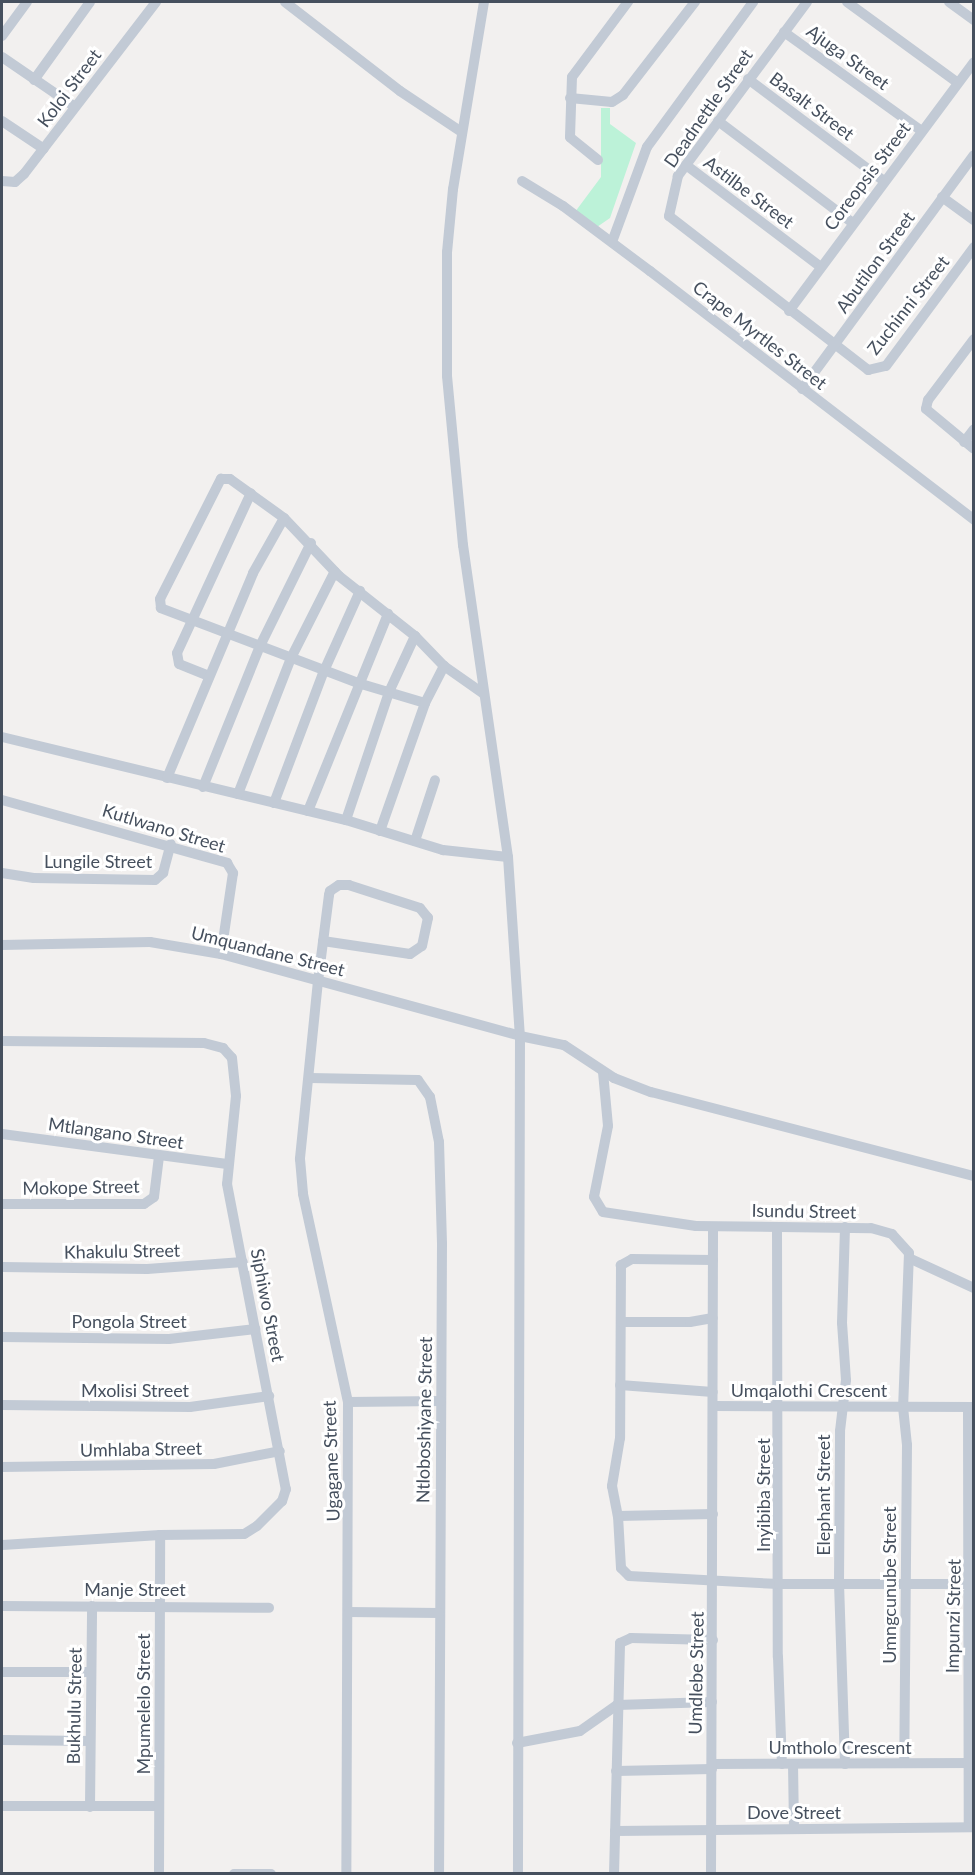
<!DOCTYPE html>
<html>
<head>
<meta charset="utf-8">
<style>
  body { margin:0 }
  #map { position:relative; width:975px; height:1875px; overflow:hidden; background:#f2f0ef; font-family:Lato,sans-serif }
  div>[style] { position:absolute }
  .green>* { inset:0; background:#bcf2d8 }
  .minor>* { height:10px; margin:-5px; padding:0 5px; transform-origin:5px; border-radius:5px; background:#c2cad5 }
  span { translate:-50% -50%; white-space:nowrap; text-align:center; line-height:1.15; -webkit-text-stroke:6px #fff; paint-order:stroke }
  .street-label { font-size:18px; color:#46505e }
  .frame { position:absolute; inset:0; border:3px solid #46505e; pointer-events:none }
</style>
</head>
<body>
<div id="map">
  <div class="green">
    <i style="clip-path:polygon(601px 108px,610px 108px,610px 124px,636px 143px,610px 218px,597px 227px,575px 212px,601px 177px)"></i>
  </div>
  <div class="minor">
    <i style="left:285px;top:2px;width:145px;rotate:37.7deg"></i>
    <i style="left:400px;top:91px;width:72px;rotate:33.7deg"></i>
    <i style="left:484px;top:2px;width:190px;rotate:99.4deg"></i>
    <i style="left:453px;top:189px;width:63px;rotate:95.4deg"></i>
    <i style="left:447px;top:252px;width:124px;rotate:90deg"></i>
    <i style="left:447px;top:376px;width:170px;rotate:84.6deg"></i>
    <i style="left:463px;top:545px;width:315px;rotate:81.8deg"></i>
    <i style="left:508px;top:857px;width:179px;rotate:86.2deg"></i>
    <i style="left:520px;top:1036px;width:838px;rotate:90.14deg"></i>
    <i style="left:807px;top:2px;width:217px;rotate:126.6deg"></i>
    <i style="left:678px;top:176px;width:41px;rotate:102.7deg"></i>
    <i style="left:669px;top:216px;width:252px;rotate:37.7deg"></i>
    <i style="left:868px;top:370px;width:18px;rotate:-13deg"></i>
    <i style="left:886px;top:366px;width:148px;rotate:-53.5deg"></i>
    <i style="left:847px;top:2px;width:137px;rotate:36.1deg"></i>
    <i style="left:949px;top:2px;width:31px;rotate:36deg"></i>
    <i style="left:784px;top:32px;width:170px;rotate:35.7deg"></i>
    <i style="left:2px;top:36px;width:42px;rotate:-53.7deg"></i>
    <i style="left:2px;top:57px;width:88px;rotate:34.4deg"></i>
    <i style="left:748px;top:79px;width:170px;rotate:36.9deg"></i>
    <i style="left:34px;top:80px;width:96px;rotate:-54.3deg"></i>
    <i style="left:570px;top:98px;width:42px;rotate:5.4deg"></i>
    <i style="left:612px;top:102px;width:13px;rotate:-32deg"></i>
    <i style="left:623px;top:95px;width:118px;rotate:-52.3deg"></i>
    <i style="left:2px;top:121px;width:50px;rotate:33.7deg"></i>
    <i style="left:718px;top:121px;width:169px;rotate:37.1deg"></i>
    <i style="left:598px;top:160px;width:36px;rotate:-141deg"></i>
    <i style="left:570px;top:137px;width:60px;rotate:-88.1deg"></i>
    <i style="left:572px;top:77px;width:94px;rotate:-53.3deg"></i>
    <i style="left:686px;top:165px;width:169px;rotate:37.1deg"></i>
    <i style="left:2px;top:181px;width:13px;rotate:4deg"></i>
    <i style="left:15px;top:182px;width:12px;rotate:-42deg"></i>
    <i style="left:24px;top:174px;width:217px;rotate:-52.5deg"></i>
    <i style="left:522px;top:181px;width:48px;rotate:31.4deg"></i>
    <i style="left:563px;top:206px;width:109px;rotate:36.8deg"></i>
    <i style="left:650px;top:271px;width:409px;rotate:37.5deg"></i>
    <i style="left:942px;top:197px;width:39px;rotate:36deg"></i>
    <i style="left:612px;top:242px;width:101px;rotate:-69.8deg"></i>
    <i style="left:647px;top:147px;width:180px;rotate:-53.8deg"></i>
    <i style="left:789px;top:311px;width:310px;rotate:-53.4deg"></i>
    <i style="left:974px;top:339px;width:76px;rotate:127deg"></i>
    <i style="left:928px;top:400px;width:9px;rotate:103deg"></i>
    <i style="left:926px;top:409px;width:62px;rotate:39.8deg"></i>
    <i style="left:802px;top:389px;width:290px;rotate:-53.7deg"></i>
    <i style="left:964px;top:442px;width:16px;rotate:-52deg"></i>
    <i style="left:209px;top:676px;width:32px;rotate:-158deg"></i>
    <i style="left:179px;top:664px;width:11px;rotate:-100deg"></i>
    <i style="left:177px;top:653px;width:176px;rotate:-65.2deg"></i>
    <i style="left:425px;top:703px;width:70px;rotate:-163.4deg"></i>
    <i style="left:358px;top:683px;width:211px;rotate:-159.2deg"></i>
    <i style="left:161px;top:608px;width:9px;rotate:-96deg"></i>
    <i style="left:160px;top:599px;width:135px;rotate:-63.1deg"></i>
    <i style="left:221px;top:479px;width:9px"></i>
    <i style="left:230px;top:479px;width:67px;rotate:35.8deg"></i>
    <i style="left:284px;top:518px;width:80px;rotate:46.5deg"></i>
    <i style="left:339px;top:576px;width:97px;rotate:38.3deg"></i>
    <i style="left:415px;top:636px;width:42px;rotate:46deg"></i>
    <i style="left:444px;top:666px;width:49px;rotate:35deg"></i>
    <i style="left:2px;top:737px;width:354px;rotate:13.6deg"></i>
    <i style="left:346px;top:820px;width:102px;rotate:17.2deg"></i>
    <i style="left:443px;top:850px;width:65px;rotate:6.1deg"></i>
    <i style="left:167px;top:778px;width:222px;rotate:-67.2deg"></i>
    <i style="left:253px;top:573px;width:63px;rotate:-60.6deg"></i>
    <i style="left:203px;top:787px;width:152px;rotate:-68deg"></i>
    <i style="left:260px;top:646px;width:115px;rotate:-63.7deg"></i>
    <i style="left:238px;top:794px;width:146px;rotate:-68.7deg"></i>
    <i style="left:291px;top:658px;width:97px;rotate:-63.2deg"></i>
    <i style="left:2px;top:800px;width:234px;rotate:15.6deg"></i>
    <i style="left:227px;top:863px;width:12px;rotate:59deg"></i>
    <i style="left:233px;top:873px;width:82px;rotate:98.4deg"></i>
    <i style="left:274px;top:803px;width:141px;rotate:-69.3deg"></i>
    <i style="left:324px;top:671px;width:88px;rotate:-65.8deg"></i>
    <i style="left:308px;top:811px;width:213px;rotate:-67.9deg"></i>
    <i style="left:346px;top:820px;width:135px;rotate:-71.4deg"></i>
    <i style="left:389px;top:692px;width:62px;rotate:-65.1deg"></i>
    <i style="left:380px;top:831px;width:136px;rotate:-70.6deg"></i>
    <i style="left:425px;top:703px;width:42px;rotate:-62.8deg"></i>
    <i style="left:415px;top:841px;width:64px;rotate:-71.8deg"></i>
    <i style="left:2px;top:873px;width:32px;rotate:9deg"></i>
    <i style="left:34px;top:878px;width:121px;rotate:0.9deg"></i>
    <i style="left:155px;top:880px;width:11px;rotate:-41deg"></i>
    <i style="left:163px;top:873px;width:30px;rotate:-75deg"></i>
    <i style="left:323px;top:941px;width:88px;rotate:8.5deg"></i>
    <i style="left:410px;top:954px;width:14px;rotate:-34deg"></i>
    <i style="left:422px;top:946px;width:29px;rotate:-78deg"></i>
    <i style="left:428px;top:918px;width:13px;rotate:-129deg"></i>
    <i style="left:420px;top:908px;width:75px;rotate:-162.1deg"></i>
    <i style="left:349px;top:885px;width:10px;rotate:180deg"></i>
    <i style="left:339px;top:885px;width:11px;rotate:146deg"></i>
    <i style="left:330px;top:891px;width:4px;rotate:104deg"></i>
    <i style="left:329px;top:895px;width:87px;rotate:97.3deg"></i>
    <i style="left:318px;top:981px;width:179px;rotate:95.8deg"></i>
    <i style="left:300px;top:1159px;width:35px;rotate:85deg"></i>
    <i style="left:303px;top:1194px;width:213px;rotate:77.8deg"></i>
    <i style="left:348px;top:1402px;width:472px;rotate:90.2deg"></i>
    <i style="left:2px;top:945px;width:148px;rotate:-1.2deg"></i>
    <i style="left:150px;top:942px;width:72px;rotate:9.6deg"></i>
    <i style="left:221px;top:954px;width:310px;rotate:15.3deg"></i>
    <i style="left:520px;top:1036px;width:45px;rotate:11.6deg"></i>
    <i style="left:564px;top:1045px;width:60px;rotate:33.4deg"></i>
    <i style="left:614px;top:1078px;width:40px;rotate:21deg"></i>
    <i style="left:651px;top:1092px;width:334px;rotate:14.6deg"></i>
    <i style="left:2px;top:1041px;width:202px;rotate:0.6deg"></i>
    <i style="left:204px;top:1043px;width:20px;rotate:15deg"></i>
    <i style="left:223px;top:1048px;width:13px;rotate:48deg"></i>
    <i style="left:232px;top:1058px;width:38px;rotate:84deg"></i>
    <i style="left:236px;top:1096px;width:88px;rotate:95.8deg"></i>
    <i style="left:227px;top:1184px;width:311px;rotate:79.1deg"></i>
    <i style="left:286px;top:1489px;width:13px;rotate:108deg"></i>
    <i style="left:282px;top:1501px;width:35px;rotate:135deg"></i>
    <i style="left:257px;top:1526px;width:15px;rotate:148deg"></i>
    <i style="left:244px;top:1534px;width:84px;rotate:179.3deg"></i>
    <i style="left:160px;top:1535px;width:158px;rotate:176.4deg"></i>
    <i style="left:603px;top:1072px;width:54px;rotate:84.7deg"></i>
    <i style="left:608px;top:1126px;width:72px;rotate:101.2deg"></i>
    <i style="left:594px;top:1197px;width:17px;rotate:59deg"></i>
    <i style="left:603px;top:1212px;width:94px;rotate:8.6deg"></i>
    <i style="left:696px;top:1226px;width:175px;rotate:0.7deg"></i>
    <i style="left:871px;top:1228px;width:22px;rotate:16deg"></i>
    <i style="left:892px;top:1234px;width:25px;rotate:48deg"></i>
    <i style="left:909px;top:1253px;width:154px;rotate:92.2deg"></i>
    <i style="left:903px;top:1407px;width:38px;rotate:84deg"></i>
    <i style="left:907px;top:1445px;width:318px;rotate:90.5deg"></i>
    <i style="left:310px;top:1078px;width:108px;rotate:1.1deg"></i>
    <i style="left:418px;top:1080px;width:21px;rotate:55deg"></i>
    <i style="left:430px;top:1097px;width:46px;rotate:78.7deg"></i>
    <i style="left:439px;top:1142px;width:102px;rotate:88.3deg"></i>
    <i style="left:442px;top:1244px;width:630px;rotate:90.27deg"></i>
    <i style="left:2px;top:1134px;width:227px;rotate:7.6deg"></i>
    <i style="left:2px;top:1204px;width:142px"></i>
    <i style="left:144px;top:1204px;width:12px;rotate:-35deg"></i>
    <i style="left:154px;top:1197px;width:41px;rotate:-83deg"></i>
    <i style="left:777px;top:1227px;width:430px;rotate:89.9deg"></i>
    <i style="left:778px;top:1657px;width:107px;rotate:87.9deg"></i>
    <i style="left:911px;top:1259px;width:69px;rotate:24.7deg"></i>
    <i style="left:713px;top:1260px;width:81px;rotate:-179.3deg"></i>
    <i style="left:632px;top:1259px;width:13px;rotate:151deg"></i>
    <i style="left:621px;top:1265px;width:173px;rotate:90.3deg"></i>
    <i style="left:620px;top:1438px;width:49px;rotate:99.5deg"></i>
    <i style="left:612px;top:1486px;width:31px;rotate:79deg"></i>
    <i style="left:618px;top:1516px;width:95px;rotate:-1.2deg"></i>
    <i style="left:2px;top:1267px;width:145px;rotate:0.8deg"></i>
    <i style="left:147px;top:1269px;width:96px;rotate:-4.2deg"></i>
    <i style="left:621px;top:1322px;width:69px"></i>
    <i style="left:690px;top:1322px;width:23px;rotate:-10deg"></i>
    <i style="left:2px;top:1337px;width:167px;rotate:0.7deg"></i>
    <i style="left:169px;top:1339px;width:87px;rotate:-6.6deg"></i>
    <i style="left:620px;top:1385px;width:93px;rotate:4.3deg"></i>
    <i style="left:348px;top:1402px;width:93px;rotate:-0.6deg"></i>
    <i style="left:2px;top:1405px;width:188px;rotate:0.6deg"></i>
    <i style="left:190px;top:1407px;width:80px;rotate:-7.9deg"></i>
    <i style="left:713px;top:1406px;width:261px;rotate:0.2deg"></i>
    <i style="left:968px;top:1407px;width:420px;rotate:89.9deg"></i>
    <i style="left:2px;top:1467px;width:212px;rotate:-0.8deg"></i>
    <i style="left:214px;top:1464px;width:67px;rotate:-11.1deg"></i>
    <i style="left:618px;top:1516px;width:52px;rotate:86.7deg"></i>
    <i style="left:621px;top:1568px;width:11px;rotate:45deg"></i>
    <i style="left:629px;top:1576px;width:150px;rotate:3.1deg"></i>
    <i style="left:779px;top:1584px;width:195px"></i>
    <i style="left:2px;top:1606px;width:267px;rotate:0.4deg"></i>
    <i style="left:349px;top:1612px;width:90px;rotate:0.6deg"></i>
    <i style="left:2px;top:1672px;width:89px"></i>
    <i style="left:2px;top:1740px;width:88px;rotate:0.7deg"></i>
    <i style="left:517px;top:1743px;width:64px;rotate:-10.8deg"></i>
    <i style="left:580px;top:1731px;width:45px;rotate:-35.1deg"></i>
    <i style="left:617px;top:1705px;width:95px;rotate:-1.8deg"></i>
    <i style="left:712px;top:1764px;width:261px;rotate:-0.2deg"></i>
    <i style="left:793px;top:1764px;width:64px;rotate:89.1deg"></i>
    <i style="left:845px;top:1764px;width:181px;rotate:-91.9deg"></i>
    <i style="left:839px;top:1583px;width:152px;rotate:-89.6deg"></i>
    <i style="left:840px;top:1431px;width:51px;rotate:-83.3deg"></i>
    <i style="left:846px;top:1380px;width:57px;rotate:-94deg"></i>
    <i style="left:842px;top:1323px;width:96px;rotate:-88.2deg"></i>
    <i style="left:616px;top:1771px;width:96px;rotate:-1.2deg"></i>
    <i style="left:2px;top:1806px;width:157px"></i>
    <i style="left:90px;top:1807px;width:201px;rotate:-89.4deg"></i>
    <i style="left:615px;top:1831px;width:358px;rotate:-0.6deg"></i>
    <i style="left:159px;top:1874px;width:339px;rotate:-89.8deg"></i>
    <i style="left:234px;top:1874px;width:37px"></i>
    <i style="left:614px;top:1874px;width:231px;rotate:-88.5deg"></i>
    <i style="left:620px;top:1643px;width:12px;rotate:-24deg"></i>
    <i style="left:631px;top:1638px;width:82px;rotate:1.4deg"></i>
    <i style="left:711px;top:1874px;width:647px;rotate:-89.82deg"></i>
  </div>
  <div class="street-label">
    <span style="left:848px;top:57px;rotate:36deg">Ajuga Street</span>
    <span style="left:69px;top:88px;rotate:-53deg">Koloi Street</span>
    <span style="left:812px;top:106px;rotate:37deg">Basalt Street</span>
    <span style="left:708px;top:108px;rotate:-55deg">Deadnettle Street</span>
    <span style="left:867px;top:176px;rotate:-53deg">Coreopsis Street</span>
    <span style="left:749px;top:192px;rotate:37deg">Astilbe Street</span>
    <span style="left:875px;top:262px;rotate:-54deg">Abutilon Street</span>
    <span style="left:908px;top:305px;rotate:-52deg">Zuchinni Street</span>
    <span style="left:760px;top:335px;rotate:38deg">Crape Myrtles Street</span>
    <span style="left:164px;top:828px;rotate:17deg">Kutlwano Street</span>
    <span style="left:98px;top:861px">Lungile Street</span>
    <span style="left:268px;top:951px;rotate:14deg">Umquandane Street</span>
    <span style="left:116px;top:1133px;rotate:8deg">Mtlangano Street</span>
    <span style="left:81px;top:1187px;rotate:-1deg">Mokope Street</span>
    <span style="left:804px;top:1211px;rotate:1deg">Isundu Street</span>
    <span style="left:122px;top:1251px;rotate:-1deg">Khakulu Street</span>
    <span style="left:268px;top:1305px;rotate:79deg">Siphiwo Street</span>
    <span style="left:129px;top:1321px">Pongola Street</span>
    <span style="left:135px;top:1390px">Mxolisi Street</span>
    <span style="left:809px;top:1390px">Umqalothi Crescent</span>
    <span style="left:424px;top:1420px;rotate:-89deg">Ntloboshiyane Street</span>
    <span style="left:141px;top:1449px;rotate:-1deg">Umhlaba Street</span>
    <span style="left:331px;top:1461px;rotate:-92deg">Ugagane Street</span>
    <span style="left:763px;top:1495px;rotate:-90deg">Inyibiba Street</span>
    <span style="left:823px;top:1495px;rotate:-90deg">Elephant Street</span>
    <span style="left:889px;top:1585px;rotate:-90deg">Umngcunube Street</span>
    <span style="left:135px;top:1589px">Manje Street</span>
    <span style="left:953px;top:1616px;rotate:-89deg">Impunzi Street</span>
    <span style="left:696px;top:1673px;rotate:-89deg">Umdlebe Street</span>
    <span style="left:143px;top:1704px;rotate:-90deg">Mpumelelo Street</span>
    <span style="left:74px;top:1706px;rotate:-89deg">Bukhulu Street</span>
    <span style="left:840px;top:1747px">Umtholo Crescent</span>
    <span style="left:794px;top:1812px">Dove Street</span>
  </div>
  <div class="frame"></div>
</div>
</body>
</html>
